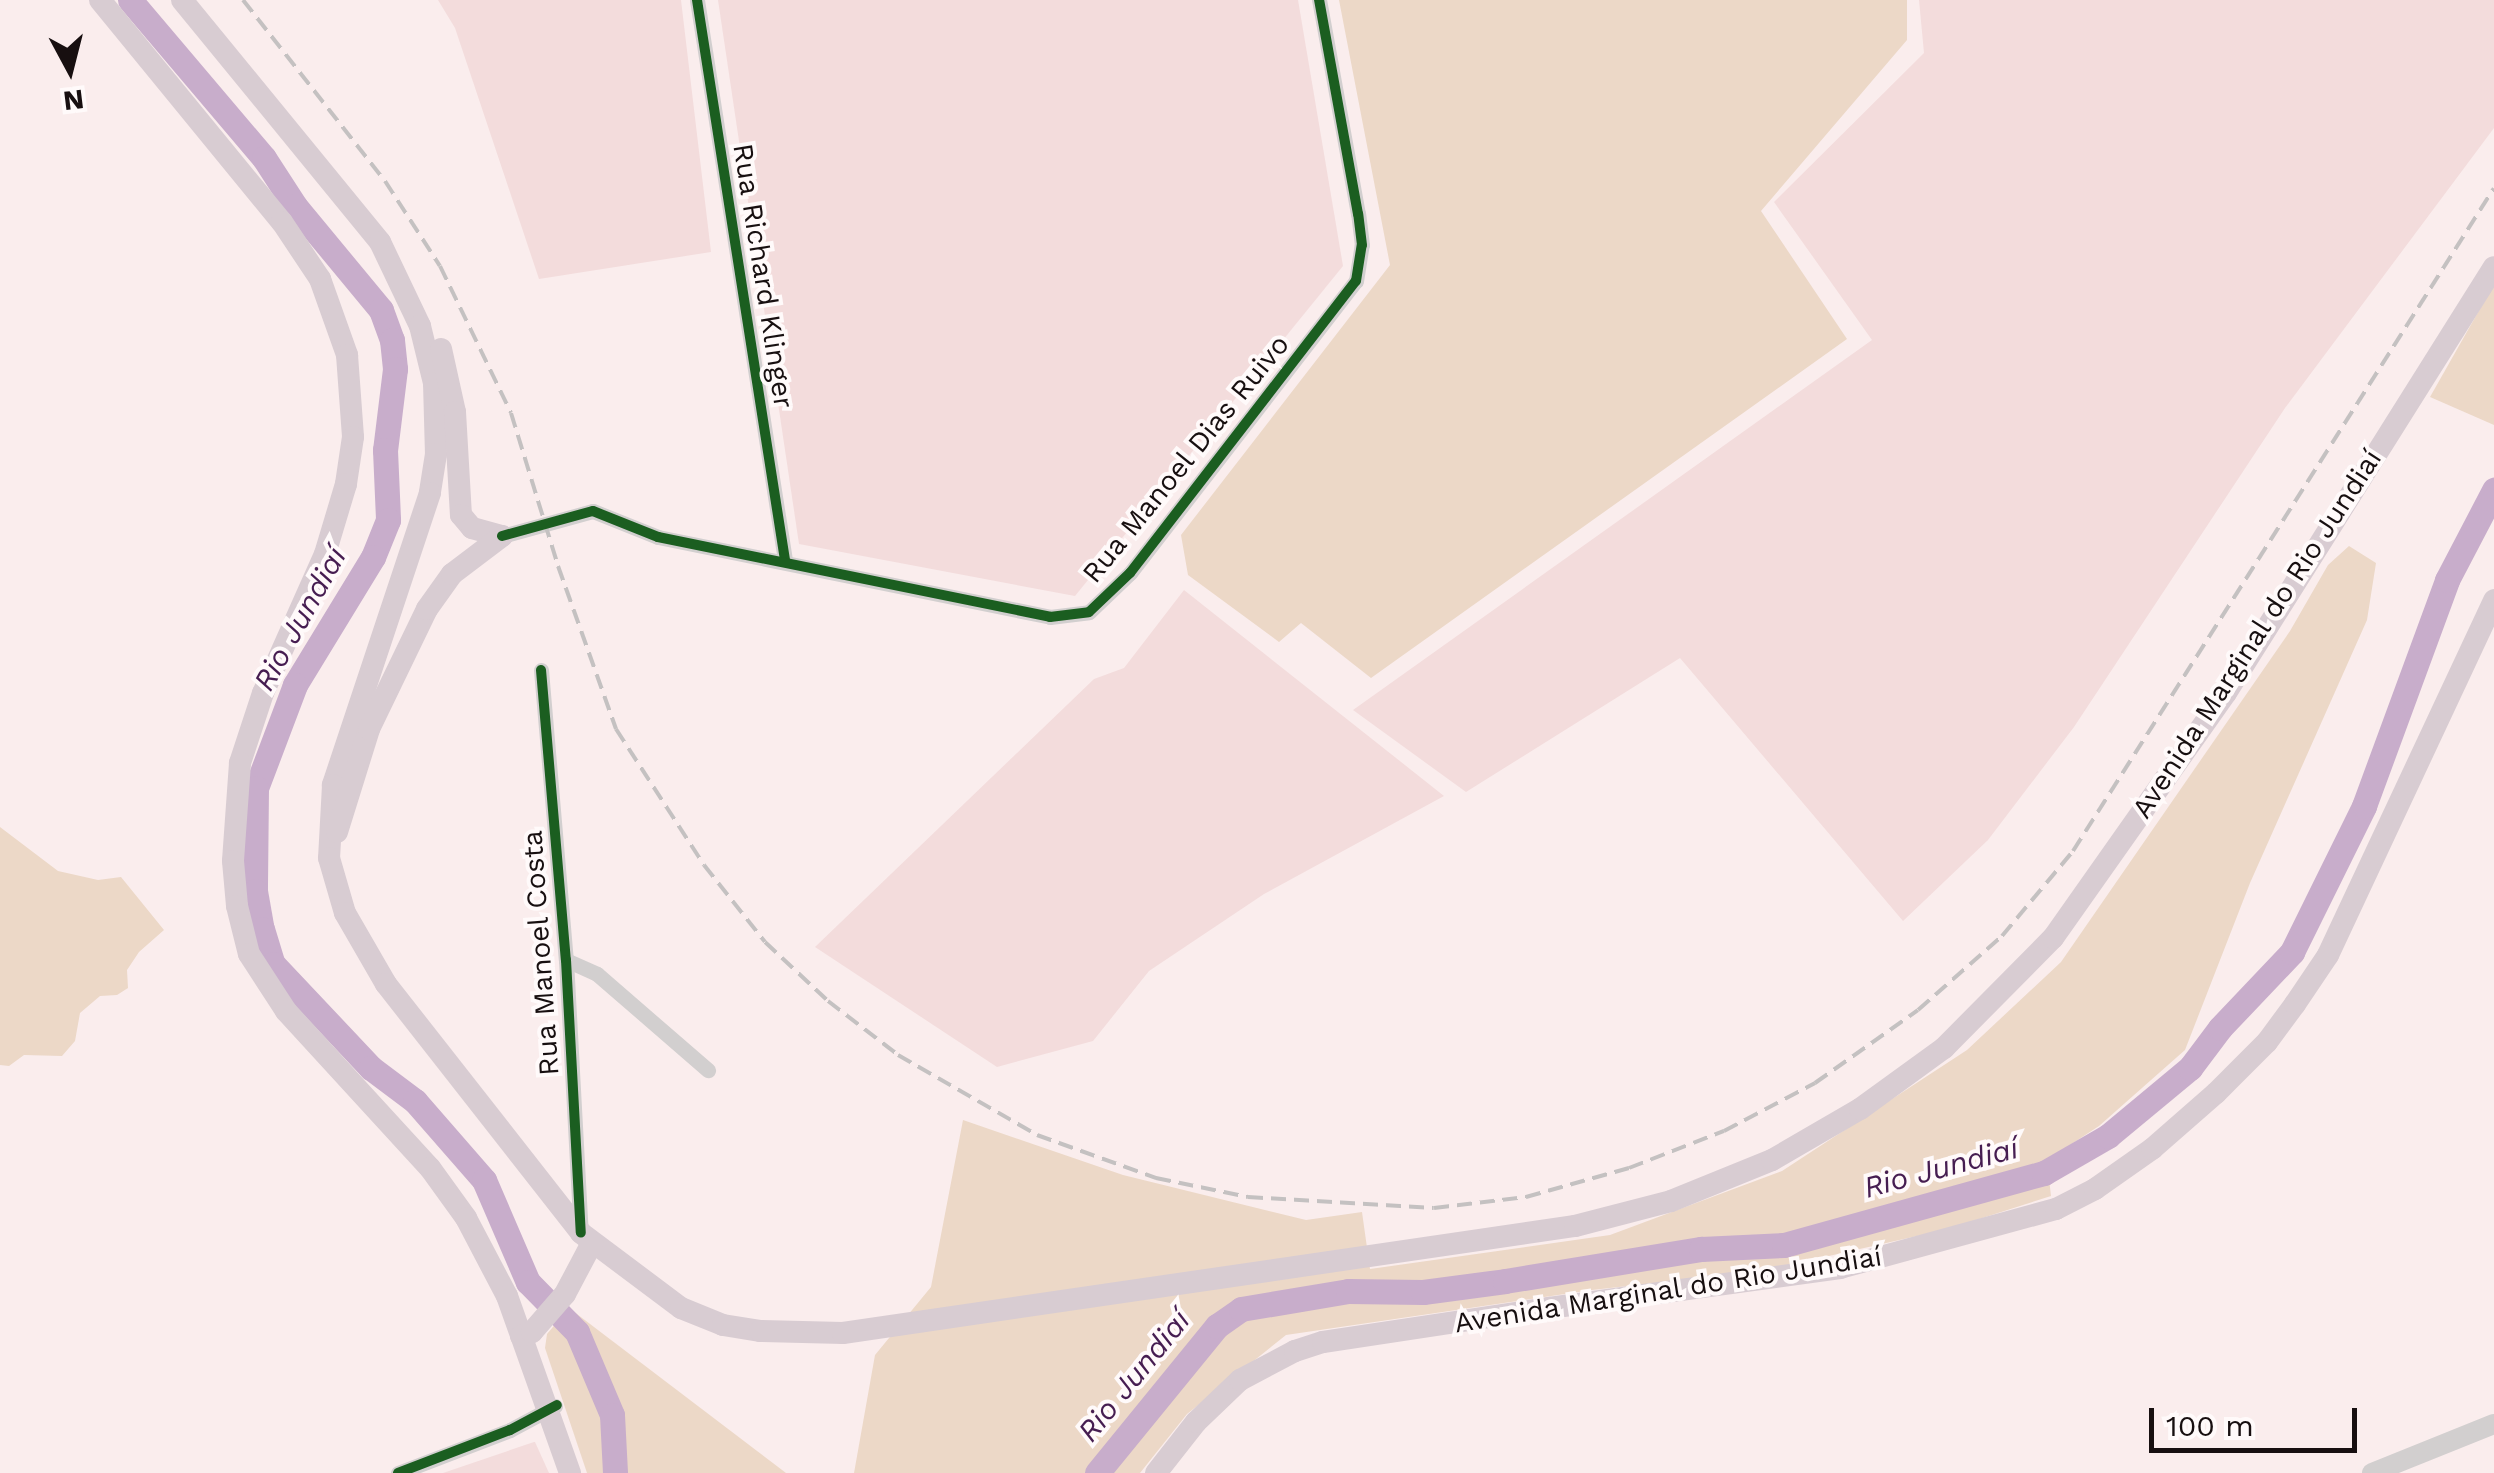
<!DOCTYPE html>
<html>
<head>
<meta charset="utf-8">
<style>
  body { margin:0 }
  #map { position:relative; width:2494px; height:1473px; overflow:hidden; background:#faeded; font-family:"Work Sans",sans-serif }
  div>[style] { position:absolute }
  .built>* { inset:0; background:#f3dcdc }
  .green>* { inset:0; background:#ecd8c7 }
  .river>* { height:25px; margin:-12.5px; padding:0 12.5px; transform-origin:12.5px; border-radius:12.5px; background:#c8adcb }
  .street>* { height:15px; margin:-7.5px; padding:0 7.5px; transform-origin:7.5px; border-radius:7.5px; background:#d2cfcf }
  .secondary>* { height:20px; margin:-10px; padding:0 10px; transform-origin:10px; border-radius:10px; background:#d2cfcf }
  .primary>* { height:22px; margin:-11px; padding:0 11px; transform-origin:11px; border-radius:11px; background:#d8ccd2 }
  .rail>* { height:4px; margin-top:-2px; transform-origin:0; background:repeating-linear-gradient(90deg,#c4c1c1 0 15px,transparent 0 23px) }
  .cycleway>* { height:10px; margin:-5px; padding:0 5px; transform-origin:5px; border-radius:5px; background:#1b5e20 }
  span { translate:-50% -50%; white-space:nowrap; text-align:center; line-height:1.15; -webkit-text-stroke:8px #fffafa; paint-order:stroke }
  .street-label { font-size:28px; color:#170f10 }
  .water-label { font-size:30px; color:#461d51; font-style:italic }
  .north { position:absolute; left:20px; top:20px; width:100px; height:100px; -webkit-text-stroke:8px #fffafa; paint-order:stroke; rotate:173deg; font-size:28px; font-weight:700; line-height:40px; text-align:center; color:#170f10 }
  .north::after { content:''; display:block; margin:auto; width:35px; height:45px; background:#170f10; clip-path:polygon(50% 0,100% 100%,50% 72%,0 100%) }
  .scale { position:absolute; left:2149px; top:1408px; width:208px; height:45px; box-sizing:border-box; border:5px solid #170f10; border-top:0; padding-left:12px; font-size:30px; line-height:35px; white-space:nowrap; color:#170f10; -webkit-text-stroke:8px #fffafa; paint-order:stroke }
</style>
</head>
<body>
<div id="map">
  <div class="built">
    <i style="clip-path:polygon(438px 0,681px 0,711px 252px,539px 279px,455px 28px)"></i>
    <i style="clip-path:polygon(718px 0,1298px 0,1343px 266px,1075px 596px,799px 544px)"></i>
    <i style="clip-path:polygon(1919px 0,2494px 0,2494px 128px,2285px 408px,2074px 727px,1988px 840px,1903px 921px,1680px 658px,1466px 792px,1353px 710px,1872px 340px,1774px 202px,1924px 53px)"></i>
    <i style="clip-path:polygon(1184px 590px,1444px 796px,1264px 894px,1149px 971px,1093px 1041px,997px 1067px,815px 947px,1094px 679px,1124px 668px)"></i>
    <i style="clip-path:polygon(535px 1442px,549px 1473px,443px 1473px,534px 1442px)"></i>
  </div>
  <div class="green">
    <i style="clip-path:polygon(1339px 0,1907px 0,1907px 40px,1761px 211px,1847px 339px,1371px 678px,1301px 623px,1279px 642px,1188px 575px,1181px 535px,1390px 265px)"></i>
    <i style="clip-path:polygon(2494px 284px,2494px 425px,2430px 397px)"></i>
    <i style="clip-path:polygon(2349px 546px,2376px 563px,2367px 620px,2250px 883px,2185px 1050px,2099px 1126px,2047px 1160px,2051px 1196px,1948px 1229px,1762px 1271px,1592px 1290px,1286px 1335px,1187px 1414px,1140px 1473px,854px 1473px,875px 1355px,931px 1287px,963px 1120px,1123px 1175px,1306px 1220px,1362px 1212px,1370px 1269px,1610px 1235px,1782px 1171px,1967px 1050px,2061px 962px,2290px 631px,2328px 565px)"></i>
    <i style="clip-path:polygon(0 827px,58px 871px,98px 880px,121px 877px,164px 930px,139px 952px,127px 970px,128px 988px,117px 995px,100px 996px,80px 1013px,75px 1041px,62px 1056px,24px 1055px,9px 1066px,0 1065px)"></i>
    <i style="clip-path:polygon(569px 1308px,786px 1473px,587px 1473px,545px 1348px,547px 1334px)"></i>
  </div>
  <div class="river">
    <i style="left:130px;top:0;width:207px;rotate:49.7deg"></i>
    <i style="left:264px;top:158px;width:57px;rotate:57.1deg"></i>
    <i style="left:295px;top:206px;width:135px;rotate:50.4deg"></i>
    <i style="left:381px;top:310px;width:32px;rotate:70deg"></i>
    <i style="left:392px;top:340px;width:29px;rotate:84deg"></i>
    <i style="left:395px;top:369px;width:82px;rotate:97deg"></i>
    <i style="left:385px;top:450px;width:70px;rotate:87.5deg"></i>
    <i style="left:388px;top:520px;width:40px;rotate:112deg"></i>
    <i style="left:373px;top:557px;width:150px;rotate:121.4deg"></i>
    <i style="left:295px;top:685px;width:110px;rotate:110.7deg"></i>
    <i style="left:256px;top:788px;width:103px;rotate:90.6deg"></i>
    <i style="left:255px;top:891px;width:39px;rotate:80deg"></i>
    <i style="left:262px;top:929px;width:37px;rotate:73deg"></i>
    <i style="left:273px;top:964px;width:143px;rotate:46.7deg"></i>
    <i style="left:371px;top:1068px;width:55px;rotate:36.9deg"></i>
    <i style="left:415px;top:1101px;width:105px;rotate:48.9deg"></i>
    <i style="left:484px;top:1180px;width:111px;rotate:66.7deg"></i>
    <i style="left:528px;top:1282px;width:70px;rotate:45.6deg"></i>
    <i style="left:577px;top:1332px;width:90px;rotate:67.1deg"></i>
    <i style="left:612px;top:1415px;width:58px;rotate:87deg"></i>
    <i style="left:1097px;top:1473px;width:190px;rotate:-50.8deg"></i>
    <i style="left:1217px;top:1326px;width:29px;rotate:-35deg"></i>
    <i style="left:1241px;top:1309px;width:109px;rotate:-9.5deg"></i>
    <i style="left:1348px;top:1291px;width:75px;rotate:0.8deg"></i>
    <i style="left:1423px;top:1292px;width:83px;rotate:-7.6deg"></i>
    <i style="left:1505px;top:1281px;width:199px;rotate:-9.3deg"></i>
    <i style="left:1701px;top:1249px;width:83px;rotate:-2.8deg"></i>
    <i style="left:1784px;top:1245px;width:270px;rotate:-15.5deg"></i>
    <i style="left:2044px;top:1173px;width:74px;rotate:-30deg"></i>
    <i style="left:2108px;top:1136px;width:107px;rotate:-39.7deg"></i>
    <i style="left:2190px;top:1068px;width:50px;rotate:-53.1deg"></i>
    <i style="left:2220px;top:1028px;width:105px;rotate:-46.5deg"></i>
    <i style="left:2292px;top:952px;width:163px;rotate:-63.7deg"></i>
    <i style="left:2364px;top:806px;width:241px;rotate:-69.8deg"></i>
    <i style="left:2447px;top:580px;width:102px;rotate:-62.4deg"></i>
  </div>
  <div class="street">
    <i style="left:697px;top:0;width:567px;rotate:81.07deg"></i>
    <i style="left:502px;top:536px;width:94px;rotate:-15.4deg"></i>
    <i style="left:593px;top:511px;width:70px;rotate:21.8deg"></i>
    <i style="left:658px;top:537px;width:400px;rotate:11.5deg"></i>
    <i style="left:1050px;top:617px;width:39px;rotate:-7deg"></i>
    <i style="left:1089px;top:612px;width:57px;rotate:-43.6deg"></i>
    <i style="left:1130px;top:573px;width:369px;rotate:-52.3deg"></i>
    <i style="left:1356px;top:281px;width:36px;rotate:-81deg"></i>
    <i style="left:1362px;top:245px;width:31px;rotate:-97deg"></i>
    <i style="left:1358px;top:214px;width:218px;rotate:-100.3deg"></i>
    <i style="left:541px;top:670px;width:291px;rotate:85.1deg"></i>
    <i style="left:566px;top:960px;width:273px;rotate:86.9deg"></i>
    <i style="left:566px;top:960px;width:34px;rotate:24deg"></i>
    <i style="left:597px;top:974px;width:147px;rotate:40.9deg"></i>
    <i style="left:398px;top:1473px;width:120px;rotate:-21deg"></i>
    <i style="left:510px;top:1430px;width:51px;rotate:-28.1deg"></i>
  </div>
  <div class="secondary">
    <i style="left:2372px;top:1473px;width:131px;rotate:-21.9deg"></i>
  </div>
  <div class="primary">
    <i style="left:100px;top:0;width:287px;rotate:50.7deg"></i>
    <i style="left:282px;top:222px;width:69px;rotate:56.3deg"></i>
    <i style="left:320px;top:279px;width:81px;rotate:70.4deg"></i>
    <i style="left:347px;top:355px;width:82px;rotate:85.8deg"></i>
    <i style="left:353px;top:437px;width:48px;rotate:98.5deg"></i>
    <i style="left:346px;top:484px;width:73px;rotate:106.7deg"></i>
    <i style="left:325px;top:554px;width:152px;rotate:114deg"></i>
    <i style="left:263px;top:693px;width:74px;rotate:108.2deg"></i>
    <i style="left:240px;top:763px;width:98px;rotate:94.1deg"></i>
    <i style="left:233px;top:861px;width:45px;rotate:84.9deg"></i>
    <i style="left:237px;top:906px;width:49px;rotate:76deg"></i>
    <i style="left:249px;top:954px;width:68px;rotate:57deg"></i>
    <i style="left:286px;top:1011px;width:213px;rotate:47.5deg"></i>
    <i style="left:430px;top:1168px;width:62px;rotate:54.2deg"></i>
    <i style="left:466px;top:1218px;width:88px;rotate:62.3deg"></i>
    <i style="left:507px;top:1296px;width:188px;rotate:70.4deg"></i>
    <i style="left:182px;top:0;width:313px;rotate:50.7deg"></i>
    <i style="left:380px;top:242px;width:93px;rotate:64.5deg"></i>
    <i style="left:420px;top:326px;width:59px;rotate:76.2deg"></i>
    <i style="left:434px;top:383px;width:71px;rotate:88.4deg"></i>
    <i style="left:436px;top:454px;width:39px;rotate:99deg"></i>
    <i style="left:430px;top:493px;width:308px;rotate:108.4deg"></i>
    <i style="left:333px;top:785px;width:73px;rotate:93.1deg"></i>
    <i style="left:329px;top:858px;width:57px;rotate:73.8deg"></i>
    <i style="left:345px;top:913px;width:82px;rotate:60deg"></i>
    <i style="left:386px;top:984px;width:316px;rotate:51.9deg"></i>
    <i style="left:581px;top:1233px;width:125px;rotate:36.9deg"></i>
    <i style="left:681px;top:1308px;width:45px;rotate:22deg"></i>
    <i style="left:723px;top:1325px;width:37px;rotate:9deg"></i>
    <i style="left:760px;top:1331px;width:83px;rotate:1.4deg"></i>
    <i style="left:843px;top:1333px;width:740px;rotate:-8.32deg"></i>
    <i style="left:1575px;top:1226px;width:99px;rotate:-14.6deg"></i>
    <i style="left:1671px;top:1201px;width:109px;rotate:-22.1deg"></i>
    <i style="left:1772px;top:1160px;width:102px;rotate:-30.1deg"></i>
    <i style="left:1860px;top:1109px;width:104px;rotate:-36deg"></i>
    <i style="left:1944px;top:1048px;width:155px;rotate:-45.3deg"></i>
    <i style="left:2053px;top:938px;width:300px;rotate:-54.8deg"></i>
    <i style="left:2226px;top:693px;width:503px;rotate:-57.83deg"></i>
    <i style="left:441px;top:349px;width:65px;rotate:77.5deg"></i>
    <i style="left:455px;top:412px;width:103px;rotate:86.7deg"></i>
    <i style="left:461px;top:515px;width:17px;rotate:50deg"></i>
    <i style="left:472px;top:528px;width:31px;rotate:15deg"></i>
    <i style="left:337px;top:832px;width:108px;rotate:-72.7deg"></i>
    <i style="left:369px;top:729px;width:133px;rotate:-64.2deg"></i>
    <i style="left:427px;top:609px;width:43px;rotate:-54.5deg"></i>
    <i style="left:452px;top:574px;width:63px;rotate:-37.2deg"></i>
    <i style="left:521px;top:1336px;width:12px;rotate:-20deg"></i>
    <i style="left:532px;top:1332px;width:50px;rotate:-49deg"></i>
    <i style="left:565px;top:1294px;width:58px;rotate:-62.1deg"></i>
    <i style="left:1156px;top:1473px;width:65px;rotate:-51.9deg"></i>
    <i style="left:1196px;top:1422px;width:61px;rotate:-43.7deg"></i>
    <i style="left:1240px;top:1380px;width:62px;rotate:-27.8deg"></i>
    <i style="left:1295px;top:1351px;width:29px;rotate:-18deg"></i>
    <i style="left:1323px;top:1342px;width:229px;rotate:-8.6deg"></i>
    <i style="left:1549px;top:1308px;width:294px;rotate:-7.8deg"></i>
    <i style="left:1840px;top:1268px;width:224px;rotate:-15.3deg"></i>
    <i style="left:2056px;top:1209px;width:44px;rotate:-27.1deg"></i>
    <i style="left:2095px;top:1189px;width:70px;rotate:-35.1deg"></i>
    <i style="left:2152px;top:1149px;width:85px;rotate:-41.2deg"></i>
    <i style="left:2216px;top:1093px;width:72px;rotate:-45deg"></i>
    <i style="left:2267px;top:1042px;width:47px;rotate:-53.6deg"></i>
    <i style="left:2295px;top:1004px;width:59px;rotate:-56deg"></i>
    <i style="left:2328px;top:955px;width:392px;rotate:-64.9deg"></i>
  </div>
  <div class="rail">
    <i style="left:243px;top:0;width:230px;rotate:51.9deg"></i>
    <i style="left:385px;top:181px;width:101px;rotate:57.1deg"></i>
    <i style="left:440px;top:266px;width:163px;rotate:64.2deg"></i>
    <i style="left:511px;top:413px;width:160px;rotate:72.9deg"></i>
    <i style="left:558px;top:566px;width:173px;rotate:70.4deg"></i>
    <i style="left:616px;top:729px;width:162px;rotate:57.1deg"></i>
    <i style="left:704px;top:865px;width:98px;rotate:51.6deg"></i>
    <i style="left:765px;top:942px;width:86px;rotate:43.1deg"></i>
    <i style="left:828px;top:1001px;width:88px;rotate:37.6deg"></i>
    <i style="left:898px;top:1055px;width:160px;rotate:29.9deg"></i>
    <i style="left:1037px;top:1135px;width:127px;rotate:19.9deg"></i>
    <i style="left:1156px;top:1178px;width:94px;rotate:11.7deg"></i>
    <i style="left:1248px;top:1197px;width:186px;rotate:3.4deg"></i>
    <i style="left:1434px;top:1208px;width:93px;rotate:-6.8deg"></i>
    <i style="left:1526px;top:1197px;width:107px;rotate:-15.7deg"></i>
    <i style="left:1629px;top:1168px;width:102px;rotate:-21.3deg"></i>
    <i style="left:1724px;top:1131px;width:103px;rotate:-27.8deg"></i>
    <i style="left:1815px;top:1083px;width:126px;rotate:-35.3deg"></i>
    <i style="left:1918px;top:1010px;width:112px;rotate:-41.4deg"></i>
    <i style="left:2002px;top:936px;width:111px;rotate:-50.1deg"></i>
    <i style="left:2073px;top:851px;width:785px;rotate:-57.58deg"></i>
  </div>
  <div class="cycleway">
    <i style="left:697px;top:0;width:567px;rotate:81.07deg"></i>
    <i style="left:502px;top:536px;width:94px;rotate:-15.4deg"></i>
    <i style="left:593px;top:511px;width:70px;rotate:21.8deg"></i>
    <i style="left:658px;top:537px;width:400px;rotate:11.5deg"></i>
    <i style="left:1050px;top:617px;width:39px;rotate:-7deg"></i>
    <i style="left:1089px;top:612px;width:57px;rotate:-43.6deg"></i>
    <i style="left:1130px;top:573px;width:369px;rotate:-52.3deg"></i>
    <i style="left:1356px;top:281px;width:36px;rotate:-81deg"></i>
    <i style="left:1362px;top:245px;width:31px;rotate:-97deg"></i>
    <i style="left:1358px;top:214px;width:218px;rotate:-100.3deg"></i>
    <i style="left:541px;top:670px;width:291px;rotate:85.1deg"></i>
    <i style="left:566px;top:960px;width:273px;rotate:86.9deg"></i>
    <i style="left:398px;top:1473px;width:120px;rotate:-21deg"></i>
    <i style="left:510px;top:1430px;width:53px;rotate:-28deg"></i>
  </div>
  <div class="street-label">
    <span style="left:763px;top:276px;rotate:81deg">Rua Richard Klinger</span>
    <span style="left:1186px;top:459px;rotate:-51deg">Rua Manoel Dias Ruivo</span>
    <span style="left:2257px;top:634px;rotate:-57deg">Avenida Marginal do Rio Jundiaí</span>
    <span style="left:541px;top:953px;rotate:-94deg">Rua Manoel Costa</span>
    <span style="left:1668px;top:1290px;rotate:-9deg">Avenida Marginal do Rio Jundiaí</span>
  </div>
  <div class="water-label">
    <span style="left:300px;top:619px;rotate:-61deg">Rio Jundiaí</span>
    <span style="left:1941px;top:1168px;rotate:-15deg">Rio Jundiaí</span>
    <span style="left:1134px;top:1376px;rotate:-51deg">Rio Jundiaí</span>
  </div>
  <div class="north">N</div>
  <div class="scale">100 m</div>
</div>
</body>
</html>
